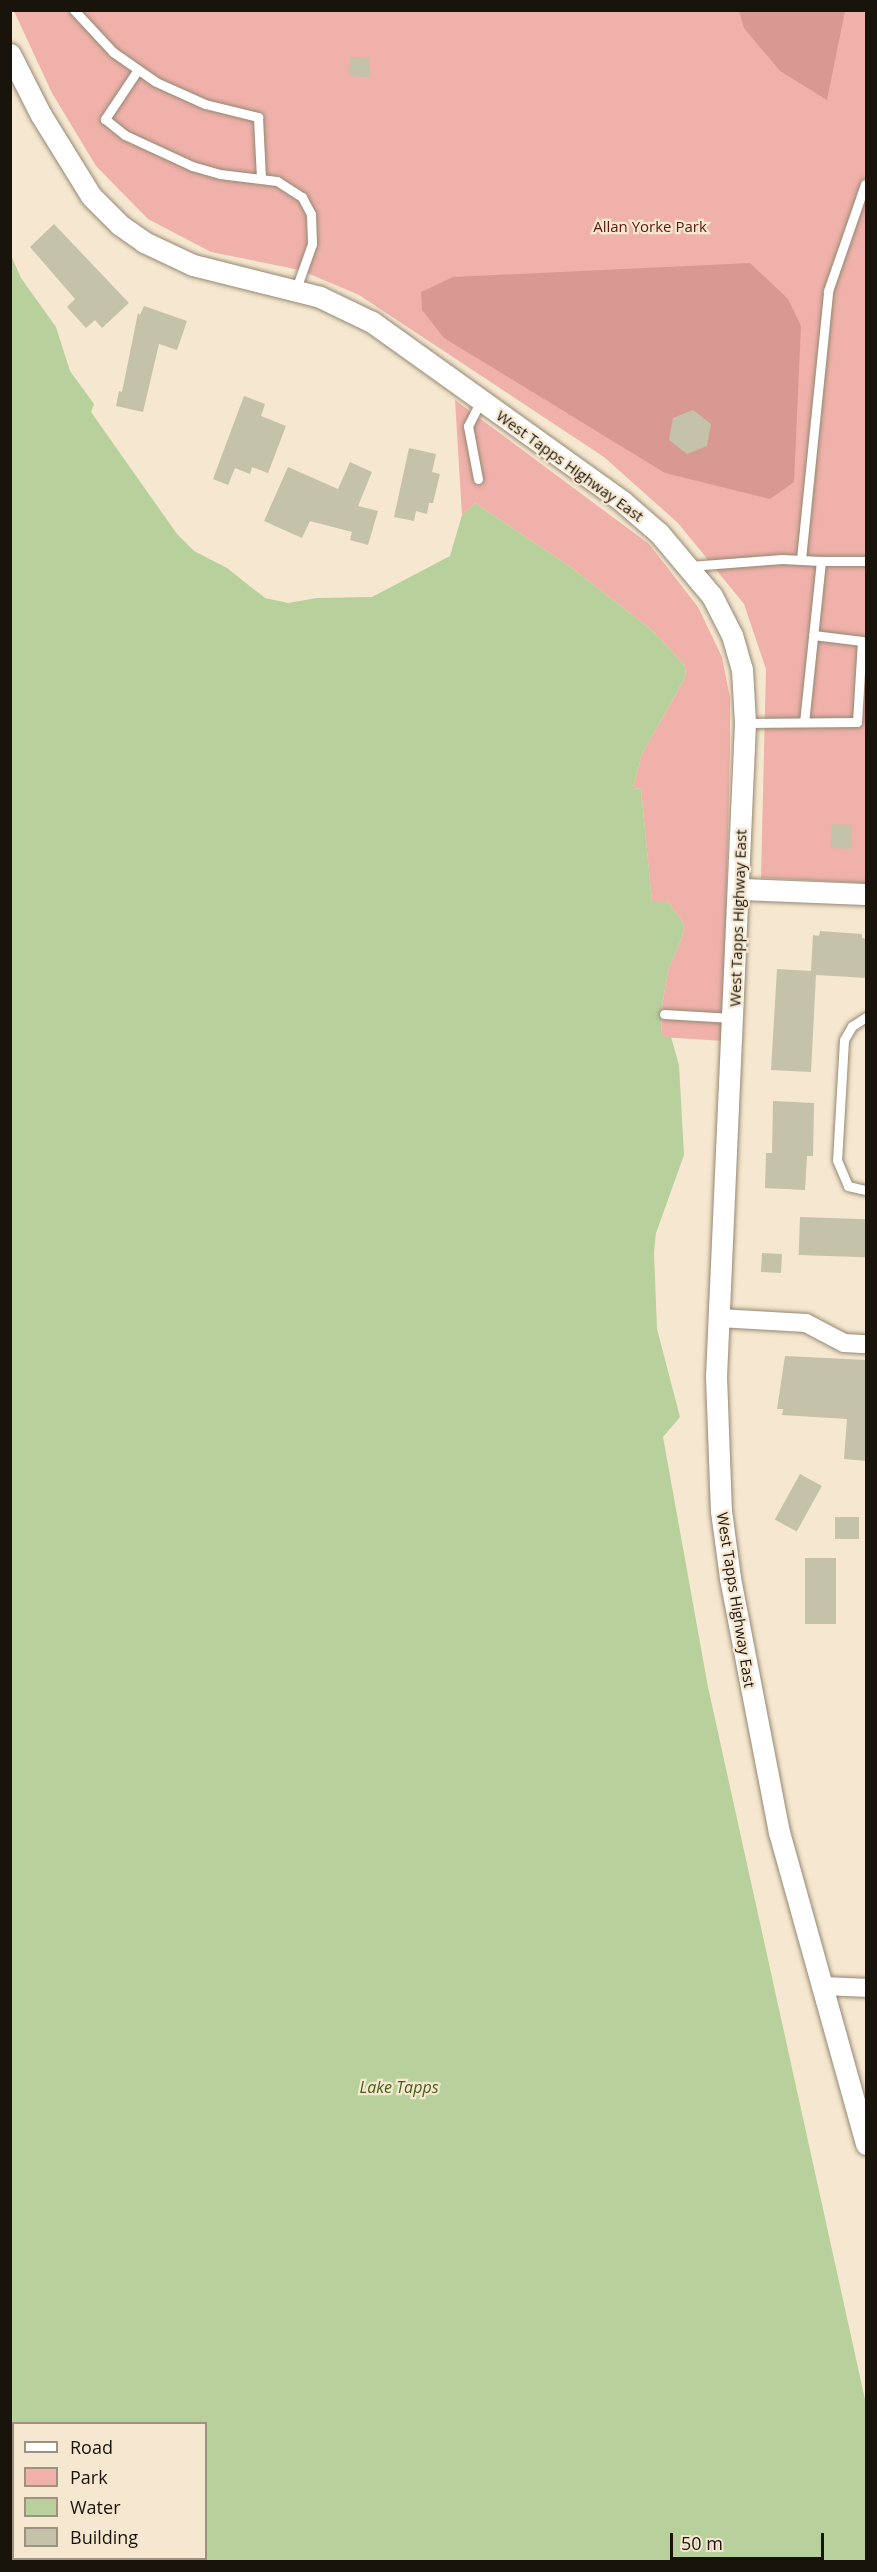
<!DOCTYPE html>
<html>
<head>
<meta charset="utf-8">
<style>
  body { margin:0 }
  #map { position:relative; width:877px; height:2572px; overflow:hidden; background:#f6e7d0; font-family:"Open Sans",sans-serif }
  div>[style] { position:absolute }
  .green>* { inset:0; background:#efb1aa }
  .forest>* { inset:0; background:#d89992 }
  .water>* { inset:0; background:#b7d09c }
  .building>* { inset:0; background:#c4c2a8; transform-origin:0 0 }
  .roads { filter:drop-shadow(0 0 2px #958873) drop-shadow(0 0 2px #958873) }
  .service>* { height:9px; margin:-4.5px; padding:0 4.5px; transform-origin:4.5px; border-radius:4.5px; background:#fff }
  .minor>* { height:18px; margin:-9px; padding:0 9px; transform-origin:9px; border-radius:9px; background:#fff }
  .tertiary>* { height:21px; margin:-10.5px; padding:0 10.5px; transform-origin:10.5px; border-radius:10.5px; background:#fff }
  span { translate:-50% -50%; white-space:nowrap; text-align:center; line-height:1.15; -webkit-text-stroke:4.5px #f6e7d0; paint-order:stroke }
  .park-label { font-size:15px; color:#5f1514 }
  .street-label { font-size:15px; color:#18130b }
  .water-label { font-size:16px; color:#446117; font-style:italic }
  .frame { position:absolute; inset:0; border:12px solid #18130b; pointer-events:none }
  .legend { position:absolute; left:12px; top:2422px; width:195px; height:138px; box-sizing:border-box; background:#f6e7d0; border:2px solid #9d9281; margin:0; padding:8px 10px; list-style:none; font-size:18px; color:#18130b }
  .legend li { display:flex; align-items:center; gap:12px; height:30px }
  .legend b { width:30px; border:2px solid #9d9281 }
  .scale { position:absolute; left:670px; top:2533px; width:154px; height:27px; box-sizing:border-box; border:3px solid #18130b; border-top:0; padding-left:8px; font-size:18px; line-height:21px; white-space:nowrap; color:#18130b; -webkit-text-stroke:4px #f6e7d0; paint-order:stroke }
</style>
</head>
<body>
<div id="map">
  <div class="green">
    <i style="clip-path:polygon(14px 11px,866px 11px,866px 883px,761px 878px,766px 669px,744px 604px,678px 523px,604px 457px,359px 295px,300px 270px,211px 252px,148px 219px,96px 166px,52px 93px)"></i>
    <i style="clip-path:polygon(455px 400px,649px 544px,698px 607px,722px 657px,730px 698px,730px 748px,723px 1041px,662px 1037px,661px 1013px,668px 970px,682px 938px,684px 924px,668px 902px,652px 902px,641px 789px,633px 788px,642px 754px,685px 678px,686px 667px,653px 631px,572px 568px,475px 503px,462px 515px)"></i>
  </div>
  <div class="forest">
    <i style="clip-path:polygon(739px 11px,845px 11px,827px 100px,780px 71px,744px 28px)"></i>
    <i style="clip-path:polygon(750px 263px,788px 299px,801px 326px,794px 482px,770px 499px,665px 473px,444px 338px,422px 310px,421px 292px,453px 277px)"></i>
  </div>
  <div class="water">
    <i style="clip-path:polygon(evenodd,10px 253px,21px 278px,56px 327px,70px 371px,94px 404px,91px 412px,177px 534px,194px 551px,227px 568px,265px 598px,288px 603px,317px 598px,372px 597px,450px 556px,462px 515px,475px 503px,572px 568px,653px 631px,686px 667px,685px 678px,642px 754px,633px 788px,641px 789px,652px 901px,668px 902px,684px 924px,682px 938px,668px 970px,661px 1013px,662px 1036px,671px 1037px,679px 1065px,684px 1155px,656px 1233px,654px 1252px,657px 1329px,680px 1417px,663px 1437px,708px 1687px,866px 2404px,866px 2561px,11px 2561px,10px 253px,14px 2424px,206px 2424px,206px 2558px,14px 2558px,14px 2424px)"></i>
  </div>
  <div class="building">
    <i style="left:350px;top:57px;width:20px;height:19px;rotate:3deg"></i>
    <i style="clip-path:polygon(54px 224px,129px 303px,102px 328px,95px 320px,86px 328px,67px 307px,75px 299px,30px 247px)"></i>
    <i style="clip-path:polygon(144px 306px,187px 321px,177px 350px,159px 344px,143px 412px,116px 406px,119px 391px,122px 392px,138px 313px,140px 315px)"></i>
    <i style="clip-path:polygon(244px 396px,265px 404px,261px 416px,286px 426px,268px 473px,252px 467px,250px 474px,235px 468px,228px 485px,213px 479px)"></i>
    <i style="clip-path:polygon(693px 410px,711px 424px,707px 446px,687px 454px,669px 440px,673px 418px)"></i>
    <i style="clip-path:polygon(409px 448px,436px 454px,432px 472px,440px 474px,433px 503px,429px 503px,427px 514px,416px 511px,414px 521px,394px 517px)"></i>
    <i style="clip-path:polygon(350px 462px,372px 472px,358px 506px,378px 511px,368px 545px,350px 540px,352px 532px,310px 521px,302px 538px,264px 521px,288px 467px,338px 489px)"></i>
    <i style="left:832px;top:824px;width:20px;height:24px;rotate:3deg"></i>
    <i style="clip-path:polygon(820px 931px,862px 934px,862px 938px,867px 939px,867px 978px,816px 975px,811px 1072px,771px 1070px,777px 969px,811px 971px,813px 935px,819px 936px)"></i>
    <i style="clip-path:polygon(773px 1101px,814px 1103px,813px 1156px,807px 1156px,805px 1190px,765px 1188px,766px 1153px,772px 1153px)"></i>
    <i style="left:800px;top:1217px;width:67px;height:38px;rotate:2deg"></i>
    <i style="left:762px;top:1253px;width:20px;height:19px;rotate:3deg"></i>
    <i style="clip-path:polygon(785px 1356px,867px 1360px,867px 1461px,844px 1459px,847px 1419px,782px 1415px,783px 1409px,777px 1409px)"></i>
    <i style="left:800px;top:1474px;width:25px;height:52px;rotate:29deg"></i>
    <i style="left:835px;top:1517px;width:24px;height:22px"></i>
    <i style="left:805px;top:1558px;width:31px;height:66px"></i>
  </div>
  <div class="roads">
    <div class="service">
      <i style="left:74px;top:10px;width:57px;rotate:47.1deg"></i>
      <i style="left:113px;top:52px;width:52px;rotate:34.9deg"></i>
      <i style="left:156px;top:82px;width:54px;rotate:24.2deg"></i>
      <i style="left:205px;top:104px;width:55px;rotate:13.8deg"></i>
      <i style="left:258px;top:117px;width:62px;rotate:87.2deg"></i>
      <i style="left:137px;top:71px;width:58px;rotate:123.7deg"></i>
      <i style="left:105px;top:119px;width:26px;rotate:39deg"></i>
      <i style="left:125px;top:135px;width:74px;rotate:24.8deg"></i>
      <i style="left:192px;top:166px;width:29px;rotate:16deg"></i>
      <i style="left:220px;top:174px;width:57px;rotate:7deg"></i>
      <i style="left:277px;top:181px;width:30px;rotate:33deg"></i>
      <i style="left:302px;top:197px;width:19px;rotate:62deg"></i>
      <i style="left:311px;top:214px;width:30px;rotate:88deg"></i>
      <i style="left:312px;top:244px;width:48px;rotate:109.6deg"></i>
      <i style="left:478px;top:479px;width:54px;rotate:-100.7deg"></i>
      <i style="left:468px;top:426px;width:29px;rotate:-63deg"></i>
      <i style="left:801px;top:559px;width:269px;rotate:-84.2deg"></i>
      <i style="left:828px;top:291px;width:113px;rotate:-70.9deg"></i>
      <i style="left:821px;top:561px;width:45px"></i>
      <i style="left:690px;top:566px;width:92px;rotate:-4.4deg"></i>
      <i style="left:782px;top:559px;width:39px;rotate:3deg"></i>
      <i style="left:821px;top:561px;width:162px;rotate:96deg"></i>
      <i style="left:745px;top:723px;width:112px;rotate:-0.5deg"></i>
      <i style="left:857px;top:722px;width:81px;rotate:-86.5deg"></i>
      <i style="left:862px;top:641px;width:49px;rotate:-173deg"></i>
      <i style="left:664px;top:1014px;width:68px;rotate:3.4deg"></i>
      <i style="left:866px;top:1017px;width:17px;rotate:147deg"></i>
      <i style="left:852px;top:1026px;width:16px;rotate:120deg"></i>
      <i style="left:844px;top:1040px;width:120px;rotate:93.3deg"></i>
      <i style="left:837px;top:1160px;width:28px;rotate:67deg"></i>
      <i style="left:848px;top:1186px;width:18px;rotate:13deg"></i>
    </div>
    <div class="minor">
      <i style="left:719px;top:1318px;width:87px;rotate:3.3deg"></i>
      <i style="left:806px;top:1323px;width:43px;rotate:27.8deg"></i>
      <i style="left:844px;top:1343px;width:22px;rotate:3deg"></i>
      <i style="left:821px;top:1986px;width:45px;rotate:2.5deg"></i>
    </div>
    <div class="tertiary">
      <i style="left:10px;top:54px;width:68px;rotate:63.1deg"></i>
      <i style="left:41px;top:115px;width:95px;rotate:58.3deg"></i>
      <i style="left:91px;top:196px;width:41px;rotate:45deg"></i>
      <i style="left:120px;top:225px;width:29px;rotate:35deg"></i>
      <i style="left:144px;top:242px;width:54px;rotate:25.1deg"></i>
      <i style="left:193px;top:265px;width:131px;rotate:14.1deg"></i>
      <i style="left:320px;top:297px;width:58px;rotate:25.7deg"></i>
      <i style="left:372px;top:322px;width:307px;rotate:35.6deg"></i>
      <i style="left:622px;top:501px;width:49px;rotate:40.9deg"></i>
      <i style="left:659px;top:533px;width:82px;rotate:49.9deg"></i>
      <i style="left:712px;top:596px;width:44px;rotate:62.9deg"></i>
      <i style="left:732px;top:635px;width:35px;rotate:74deg"></i>
      <i style="left:742px;top:669px;width:54px;rotate:86.8deg"></i>
      <i style="left:745px;top:723px;width:654px;rotate:92.54deg"></i>
      <i style="left:716px;top:1376px;width:135px;rotate:87.9deg"></i>
      <i style="left:721px;top:1511px;width:68px;rotate:82.3deg"></i>
      <i style="left:730px;top:1578px;width:259px;rotate:79.1deg"></i>
      <i style="left:779px;top:1832px;width:324px;rotate:74.4deg"></i>
      <i style="left:740px;top:889px;width:126px;rotate:2.3deg"></i>
    </div>
  </div>
  <div class="park-label">
    <span style="left:650px;top:227px">Allan Yorke Park</span>
  </div>
  <div class="street-label">
    <span style="left:570px;top:466px;rotate:36deg">West Tapps Highway East</span>
    <span style="left:738px;top:918px;rotate:-88deg">West Tapps Highway East</span>
    <span style="left:736px;top:1600px;rotate:81deg">West Tapps Highway East</span>
  </div>
  <div class="water-label">
    <span style="left:399px;top:2087px">Lake Tapps</span>
  </div>
  <div class="frame"></div>
  <ul class="legend">
  <li><b style="height:8px;background:#fff"></b>Road</li>
  <li><b style="height:16px;background:#efb1aa"></b>Park</li>
  <li><b style="height:16px;background:#b7d09c"></b>Water</li>
  <li><b style="height:16px;background:#c4c2a8"></b>Building</li>
  </ul>
  <div class="scale">50 m</div>
</div>
</body>
</html>
